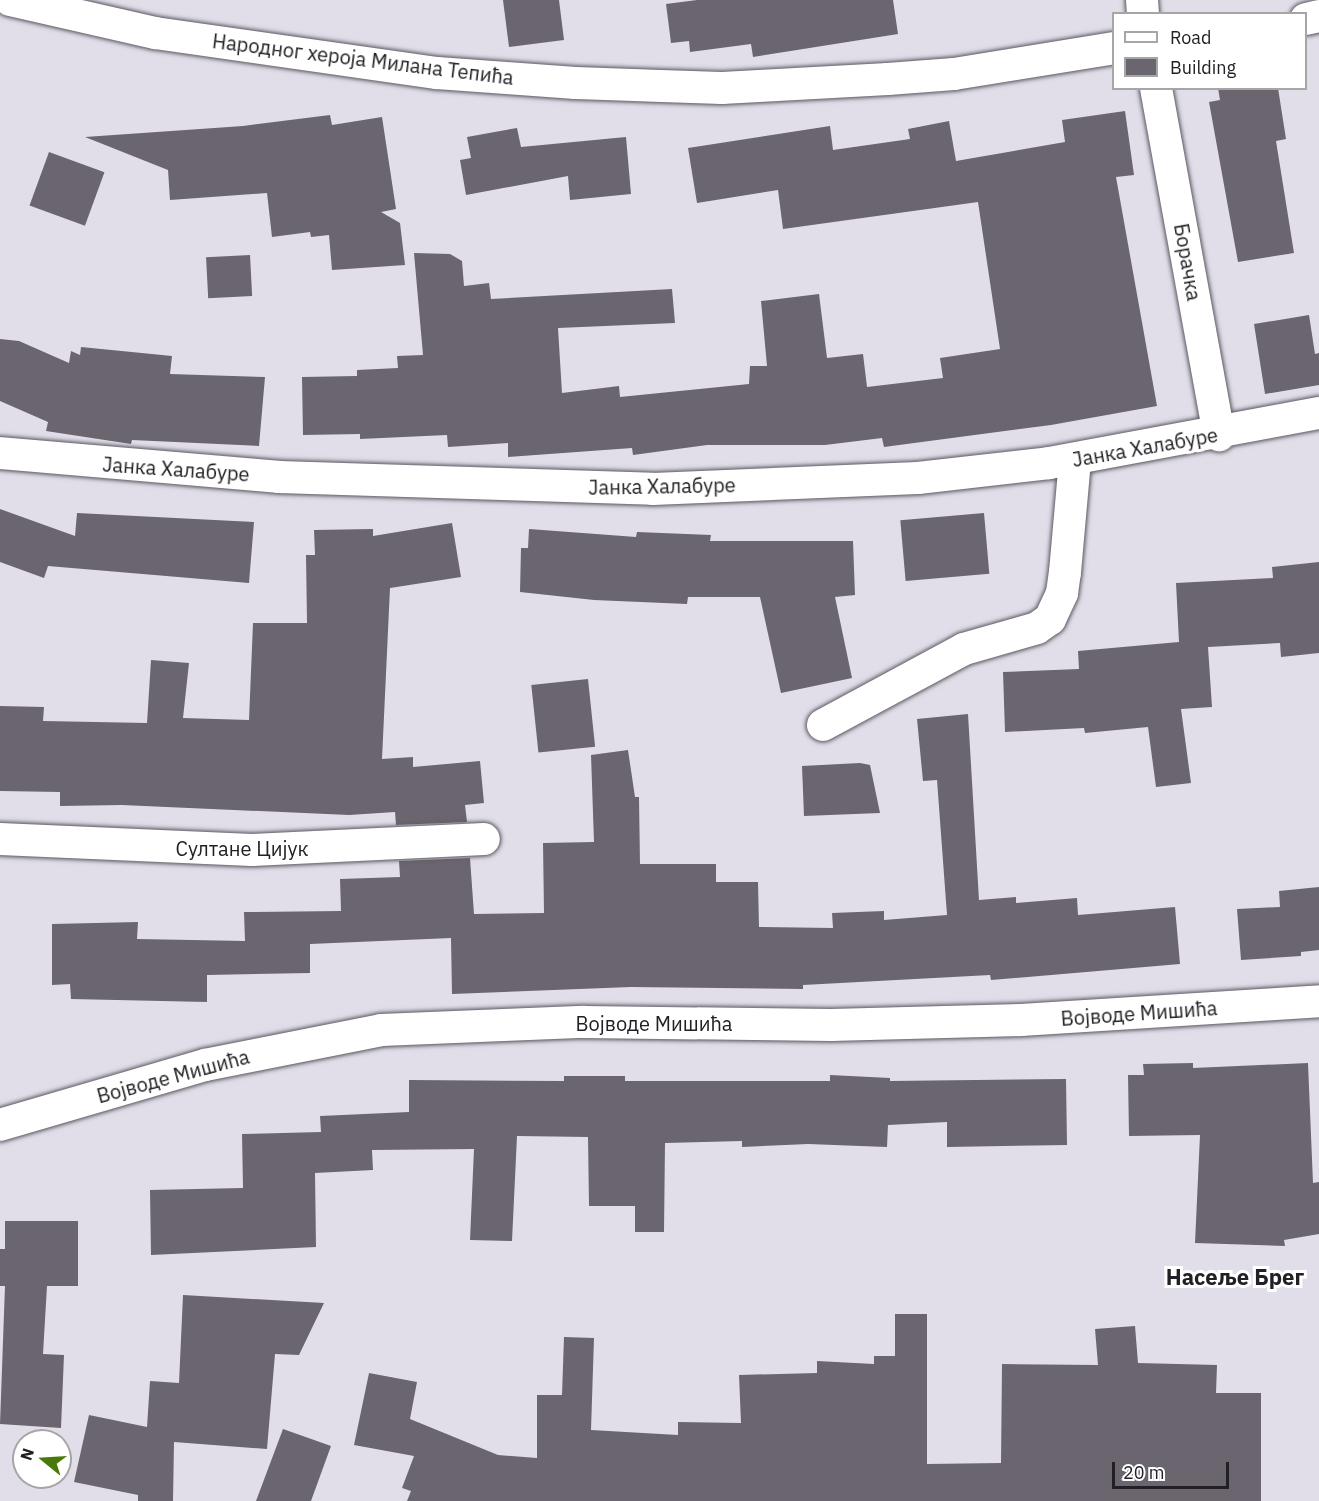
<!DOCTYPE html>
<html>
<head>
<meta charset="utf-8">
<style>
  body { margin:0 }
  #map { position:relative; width:1319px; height:1501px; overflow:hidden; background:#e2dee9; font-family:"IBM Plex Sans",sans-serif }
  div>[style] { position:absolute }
  .building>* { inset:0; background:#6a656e; transform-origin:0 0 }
  .roads { filter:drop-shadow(0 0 2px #5b5861) drop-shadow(0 0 2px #5b5861) }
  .street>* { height:32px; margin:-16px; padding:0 16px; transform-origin:16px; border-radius:16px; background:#fff }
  span { translate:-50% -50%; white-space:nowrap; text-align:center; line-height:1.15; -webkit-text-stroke:6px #fff; paint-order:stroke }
  .street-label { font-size:20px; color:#212024 }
  .quarter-label { font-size:22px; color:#212024; font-weight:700 }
  .legend { position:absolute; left:1112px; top:12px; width:195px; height:78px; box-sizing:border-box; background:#fff; border:2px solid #a6a6a7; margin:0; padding:8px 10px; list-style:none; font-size:18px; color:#212024 }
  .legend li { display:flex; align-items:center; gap:12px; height:30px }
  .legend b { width:30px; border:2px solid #a6a6a7 }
  .north { position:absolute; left:12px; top:1429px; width:60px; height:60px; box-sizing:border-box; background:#fff; border:2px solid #a6a6a7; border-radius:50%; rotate:288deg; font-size:16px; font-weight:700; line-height:24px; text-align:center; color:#212024 }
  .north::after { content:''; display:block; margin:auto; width:21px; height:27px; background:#477a07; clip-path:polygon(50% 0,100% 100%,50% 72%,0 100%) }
  .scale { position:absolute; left:1112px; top:1462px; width:117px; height:27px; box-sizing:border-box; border:3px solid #212024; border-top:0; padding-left:8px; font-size:18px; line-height:21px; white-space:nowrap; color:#212024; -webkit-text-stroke:4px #fff; paint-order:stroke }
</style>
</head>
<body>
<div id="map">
  <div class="building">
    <i style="clip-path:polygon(503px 0,559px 0,564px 40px,509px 47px)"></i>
    <i style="clip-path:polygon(697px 0,893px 0,898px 34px,753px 57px,751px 44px,690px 52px,689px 41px,671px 43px,666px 4px)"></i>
    <i style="clip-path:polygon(1218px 88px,1278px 88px,1286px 139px,1276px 141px,1294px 253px,1238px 262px,1209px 102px,1220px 100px)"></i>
    <i style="clip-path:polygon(1125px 111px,1134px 175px,1116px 177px,1157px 406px,1051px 425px,884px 447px,882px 438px,825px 445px,707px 445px,633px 455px,632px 448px,508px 457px,508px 443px,448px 447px,447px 435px,360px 439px,360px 434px,303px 435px,302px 377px,357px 376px,357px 370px,398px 368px,397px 356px,423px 355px,414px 253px,450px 254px,462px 261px,464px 286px,489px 283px,491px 299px,672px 289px,675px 323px,558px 328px,562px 393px,619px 386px,620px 397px,749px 384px,750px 366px,767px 366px,761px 301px,819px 294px,827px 358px,863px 354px,867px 387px,943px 378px,940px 358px,1000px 349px,978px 202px,783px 229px,778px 190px,697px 203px,688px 148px,830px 126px,833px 150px,910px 139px,908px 129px,949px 121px,956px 161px,1065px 142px,1062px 120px)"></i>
    <i style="clip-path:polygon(330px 115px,332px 125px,382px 117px,396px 209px,381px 212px,400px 223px,405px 265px,332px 270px,329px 235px,311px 237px,310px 232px,272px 237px,267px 193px,170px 200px,168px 170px,85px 137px,243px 126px)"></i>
    <i style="clip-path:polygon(517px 128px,521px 147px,626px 137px,631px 194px,570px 200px,568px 176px,466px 195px,460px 160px,471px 158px,467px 137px)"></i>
    <i style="left:49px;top:152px;width:59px;height:57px;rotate:20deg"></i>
    <i style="left:250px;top:255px;width:41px;height:44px;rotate:87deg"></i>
    <i style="clip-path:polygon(1309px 315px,1315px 354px,1319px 353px,1319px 385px,1265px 394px,1254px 324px)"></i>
    <i style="clip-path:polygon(0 339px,19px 341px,69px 363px,71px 351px,80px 355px,81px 347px,172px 356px,170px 374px,265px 377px,259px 446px,132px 440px,131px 444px,46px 431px,48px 422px,0 401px)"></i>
    <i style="clip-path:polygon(0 509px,75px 536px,77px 513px,254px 522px,249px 583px,48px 566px,44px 578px,0 562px)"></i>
    <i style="left:984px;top:513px;width:61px;height:84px;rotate:85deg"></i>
    <i style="clip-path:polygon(452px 523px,461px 577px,390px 588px,382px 759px,413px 757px,413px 767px,480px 761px,484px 803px,465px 805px,467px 822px,396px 825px,395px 812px,349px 815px,122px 805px,60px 806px,60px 792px,0 791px,0 706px,44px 707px,43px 721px,147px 723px,151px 660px,189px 663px,183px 718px,249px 720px,253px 623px,307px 623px,306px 555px,315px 555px,314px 530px,373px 529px,373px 536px)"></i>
    <i style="clip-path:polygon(529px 529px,636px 537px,637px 532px,711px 535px,710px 541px,853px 541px,855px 595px,835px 597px,852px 678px,781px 693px,760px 597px,688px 597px,687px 604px,594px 600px,520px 592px,521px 548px,528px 548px)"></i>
    <i style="clip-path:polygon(1319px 562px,1319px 653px,1281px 657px,1280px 643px,1208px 647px,1212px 707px,1181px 709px,1191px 783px,1156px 787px,1148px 727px,1085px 733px,1084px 728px,1005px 732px,1003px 672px,1079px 669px,1078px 651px,1179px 642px,1176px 583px,1273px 578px,1272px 567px)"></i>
    <i style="left:588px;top:679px;width:68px;height:57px;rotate:84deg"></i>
    <i style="clip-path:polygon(968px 714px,979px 900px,1016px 897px,1016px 903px,1077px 898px,1078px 915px,1175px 907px,1180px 964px,991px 980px,990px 975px,803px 985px,803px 989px,631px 987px,452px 994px,451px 938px,310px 944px,310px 973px,207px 975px,207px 1002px,71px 999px,70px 984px,52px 985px,52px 924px,138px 922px,137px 939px,245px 941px,244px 912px,341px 911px,340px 879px,400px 877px,399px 861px,470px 858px,474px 914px,544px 913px,543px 843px,594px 842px,591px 755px,628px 750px,635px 797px,639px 797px,640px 864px,716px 864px,716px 882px,758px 882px,759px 927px,833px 928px,832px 913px,884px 911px,884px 920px,947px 915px,937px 780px,923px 781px,917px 719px)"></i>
    <i style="clip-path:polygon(860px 763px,870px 765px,880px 813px,804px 816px,802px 766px)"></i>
    <i style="clip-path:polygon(1319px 887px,1319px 950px,1301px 952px,1301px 956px,1241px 960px,1237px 909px,1280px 907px,1279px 891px)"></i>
    <i style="clip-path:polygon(1193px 1063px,1193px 1068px,1308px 1063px,1313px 1183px,1319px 1182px,1319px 1234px,1284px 1240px,1285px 1246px,1195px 1243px,1200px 1135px,1129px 1136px,1128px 1075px,1144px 1075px,1143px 1064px)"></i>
    <i style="clip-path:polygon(830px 1075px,890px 1078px,890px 1081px,1066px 1079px,1067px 1145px,947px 1147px,947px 1122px,888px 1125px,887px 1147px,808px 1144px,742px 1147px,742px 1141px,665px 1143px,664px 1232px,635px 1232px,635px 1206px,589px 1206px,588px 1137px,517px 1136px,512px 1241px,470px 1240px,474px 1149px,372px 1150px,373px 1170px,315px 1173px,316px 1247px,151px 1255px,150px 1190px,243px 1188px,242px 1134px,321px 1132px,320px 1116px,409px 1112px,409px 1080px,564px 1081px,564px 1076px,625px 1076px,625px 1081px,830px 1081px)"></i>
    <i style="clip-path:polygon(5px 1221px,78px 1221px,78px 1286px,47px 1286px,43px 1354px,64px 1355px,61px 1428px,0 1424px,5px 1286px,0 1286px,0 1249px,5px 1249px)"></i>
    <i style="clip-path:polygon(183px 1295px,324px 1303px,299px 1355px,275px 1354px,267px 1449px,174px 1442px,173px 1501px,138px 1501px,138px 1495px,74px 1482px,89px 1415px,147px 1427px,150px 1381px,179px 1383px)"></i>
    <i style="clip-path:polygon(895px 1314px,927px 1314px,927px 1464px,1001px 1463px,1002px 1364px,1098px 1365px,1095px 1329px,1135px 1326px,1138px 1363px,1217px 1365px,1216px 1393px,1261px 1393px,1261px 1501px,407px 1501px,411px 1491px,402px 1488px,414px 1456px,354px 1445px,369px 1373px,417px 1382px,410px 1419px,498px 1455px,537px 1458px,537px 1395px,562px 1395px,564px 1337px,594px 1338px,591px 1430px,678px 1435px,678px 1422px,741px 1423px,739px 1375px,817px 1373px,817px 1361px,874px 1364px,874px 1356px,895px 1356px)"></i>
    <i style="clip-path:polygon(283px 1429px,331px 1446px,311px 1501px,256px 1501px)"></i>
  </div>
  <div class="roads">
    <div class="street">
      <i style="left:10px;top:0;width:149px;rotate:12.8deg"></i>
      <i style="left:155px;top:33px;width:285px;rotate:8.1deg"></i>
      <i style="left:437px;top:73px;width:139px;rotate:4.1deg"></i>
      <i style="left:576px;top:83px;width:146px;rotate:2deg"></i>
      <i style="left:722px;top:88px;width:166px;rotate:-3.1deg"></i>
      <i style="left:888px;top:79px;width:66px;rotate:-4.3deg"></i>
      <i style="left:954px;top:74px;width:162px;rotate:-9.2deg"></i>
      <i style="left:1142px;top:0;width:14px;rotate:86deg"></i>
      <i style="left:1306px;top:19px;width:13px;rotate:-13deg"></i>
      <i style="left:1156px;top:88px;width:353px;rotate:79.7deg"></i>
      <i style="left:0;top:453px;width:280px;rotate:4.9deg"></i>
      <i style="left:279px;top:477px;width:374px;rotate:1.8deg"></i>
      <i style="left:653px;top:489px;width:265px;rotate:-2.4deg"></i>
      <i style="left:918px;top:478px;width:132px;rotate:-6.5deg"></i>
      <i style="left:1049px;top:463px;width:275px;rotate:-10.5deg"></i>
      <i style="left:823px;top:725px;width:160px;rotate:-28.3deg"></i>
      <i style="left:964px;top:649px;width:76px;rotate:-16deg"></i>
      <i style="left:1037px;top:628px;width:16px;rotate:-35deg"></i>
      <i style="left:1050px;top:619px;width:29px;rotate:-65deg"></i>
      <i style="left:1062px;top:593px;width:21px;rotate:-82deg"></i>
      <i style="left:1065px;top:572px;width:113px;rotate:-84.9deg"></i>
      <i style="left:0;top:839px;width:252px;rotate:2.5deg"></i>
      <i style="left:252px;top:850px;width:232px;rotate:-2.7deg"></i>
      <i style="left:0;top:1125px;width:214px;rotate:-16.3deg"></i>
      <i style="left:205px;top:1065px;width:179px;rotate:-11.2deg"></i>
      <i style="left:381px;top:1030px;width:203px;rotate:-2.3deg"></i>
      <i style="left:584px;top:1022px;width:247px;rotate:0.7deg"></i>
      <i style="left:831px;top:1025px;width:190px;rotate:-1.5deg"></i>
      <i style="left:1021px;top:1020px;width:299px;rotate:-3.6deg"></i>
    </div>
  </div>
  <div class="street-label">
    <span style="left:363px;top:59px;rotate:7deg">Народног хероја Милана Тепића</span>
    <span style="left:1188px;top:262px;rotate:80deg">Борачка</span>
    <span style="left:1145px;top:447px;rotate:-10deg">Јанка Халабуре</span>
    <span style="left:176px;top:469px;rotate:4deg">Јанка Халабуре</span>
    <span style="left:662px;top:486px;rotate:-1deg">Јанка Халабуре</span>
    <span style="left:242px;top:848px">Султане Цијук</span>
    <span style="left:1139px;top:1013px;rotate:-4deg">Војводе Мишића</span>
    <span style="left:654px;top:1023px">Војводе Мишића</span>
    <span style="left:173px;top:1076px;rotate:-15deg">Војводе Мишића</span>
  </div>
  <div class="quarter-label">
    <span style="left:1235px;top:1277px">Насеље Брег</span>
  </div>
  <ul class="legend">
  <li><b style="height:8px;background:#fff"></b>Road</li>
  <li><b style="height:16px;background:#6a656e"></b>Building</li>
  </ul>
  <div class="north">N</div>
  <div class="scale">20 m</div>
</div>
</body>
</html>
